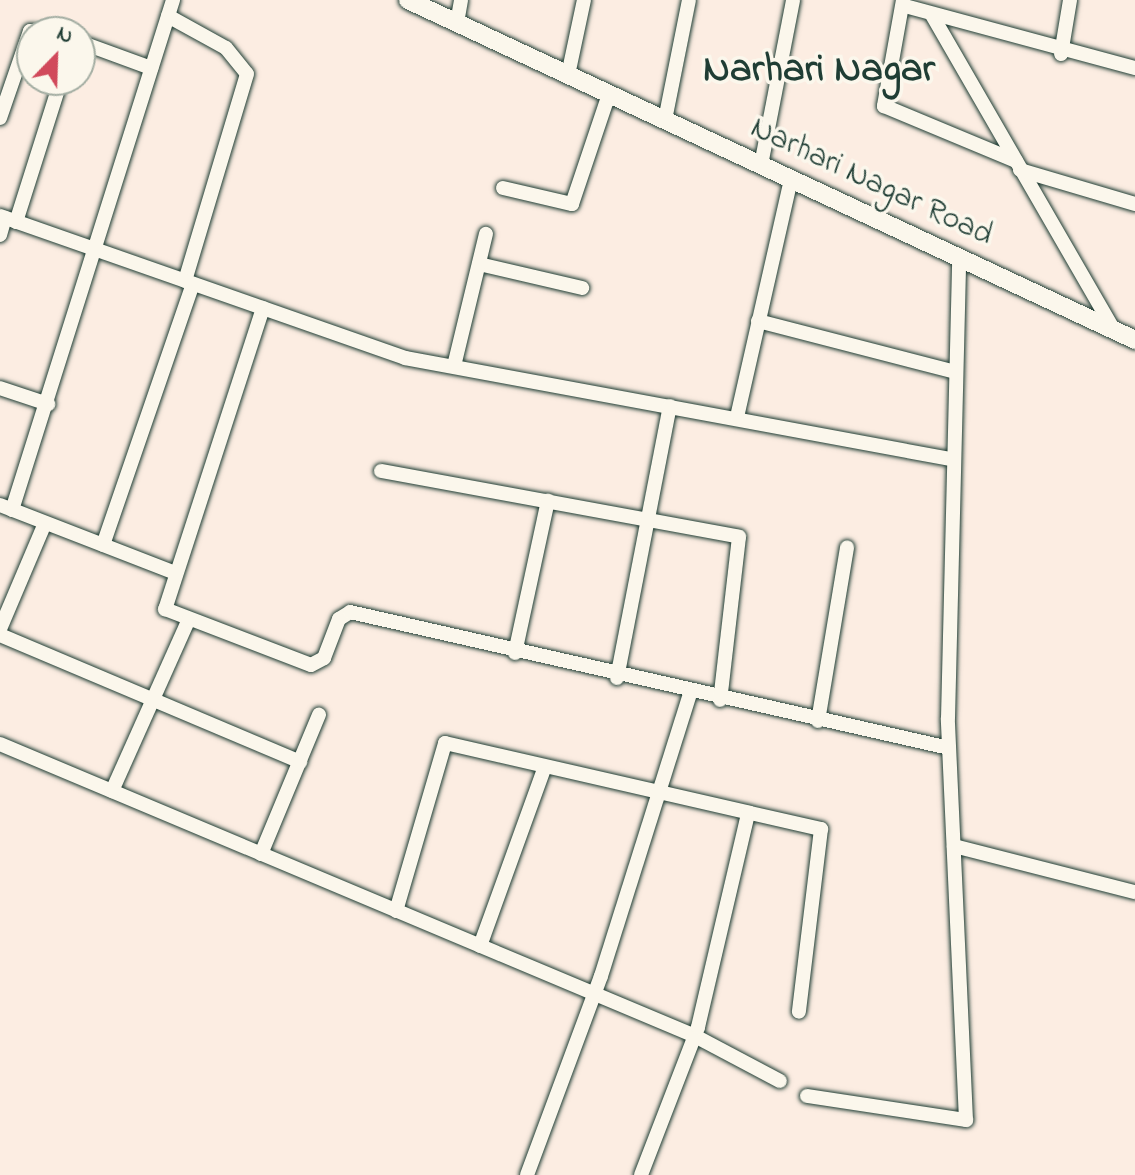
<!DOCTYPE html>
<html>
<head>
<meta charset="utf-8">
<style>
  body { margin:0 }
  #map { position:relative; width:1135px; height:1175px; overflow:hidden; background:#fcede2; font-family:"Indie Flower",sans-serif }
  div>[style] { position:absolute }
  .roads { filter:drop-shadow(0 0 2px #1f3d34) drop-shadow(0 0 2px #1f3d34) }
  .minor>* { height:14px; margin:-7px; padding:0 7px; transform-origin:7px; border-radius:7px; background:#fbf7ec }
  .tertiary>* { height:18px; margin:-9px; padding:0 9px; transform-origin:9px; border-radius:9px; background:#fbf7ec }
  span { translate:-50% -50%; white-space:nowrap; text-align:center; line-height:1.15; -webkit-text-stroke:7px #fbf7ec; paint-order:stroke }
  .street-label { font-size:32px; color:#1f3d34 }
  .district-label { font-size:40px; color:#1f3d34; font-weight:700 }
  .north { position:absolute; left:16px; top:16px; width:80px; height:80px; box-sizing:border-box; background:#fbf7ec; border:2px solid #a3ada2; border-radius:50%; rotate:23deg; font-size:22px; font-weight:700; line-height:32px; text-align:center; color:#1f3d34 }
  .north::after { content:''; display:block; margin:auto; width:28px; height:36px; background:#d1495b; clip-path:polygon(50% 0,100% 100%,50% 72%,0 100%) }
</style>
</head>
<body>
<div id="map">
  <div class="roads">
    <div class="minor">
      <i style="left:903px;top:0;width:108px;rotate:100.2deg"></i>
      <i style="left:884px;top:106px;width:143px;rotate:22.6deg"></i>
      <i style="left:905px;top:6px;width:238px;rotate:15.1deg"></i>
      <i style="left:932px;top:15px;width:364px;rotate:60deg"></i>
      <i style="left:168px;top:16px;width:66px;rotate:28.9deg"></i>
      <i style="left:226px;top:48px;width:33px;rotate:51deg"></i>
      <i style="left:247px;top:74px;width:216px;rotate:106.7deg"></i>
      <i style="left:457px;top:23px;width:23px;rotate:-80deg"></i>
      <i style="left:80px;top:42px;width:76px;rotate:20.1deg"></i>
      <i style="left:1061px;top:54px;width:55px;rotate:-80.5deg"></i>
      <i style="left:568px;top:75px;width:77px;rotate:-78deg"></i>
      <i style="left:0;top:118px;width:92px;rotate:-71deg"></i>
      <i style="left:30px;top:31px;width:24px;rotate:2deg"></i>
      <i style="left:665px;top:120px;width:122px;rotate:-78.7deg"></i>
      <i style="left:761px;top:165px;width:168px;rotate:-79deg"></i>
      <i style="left:1020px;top:170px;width:120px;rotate:16.5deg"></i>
      <i style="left:503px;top:188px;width:71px;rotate:13.1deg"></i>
      <i style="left:572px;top:204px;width:116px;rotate:-71.4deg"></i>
      <i style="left:0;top:216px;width:429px;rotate:19.3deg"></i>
      <i style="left:405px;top:358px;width:554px;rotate:10.5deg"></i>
      <i style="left:16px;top:222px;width:149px;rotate:-72.4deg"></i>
      <i style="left:0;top:235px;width:18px;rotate:-74deg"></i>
      <i style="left:479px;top:264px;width:106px;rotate:13.1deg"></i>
      <i style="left:263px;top:308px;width:317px;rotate:108deg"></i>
      <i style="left:165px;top:609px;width:156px;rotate:21deg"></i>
      <i style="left:311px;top:665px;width:15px;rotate:-28deg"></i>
      <i style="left:324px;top:658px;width:42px;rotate:-69deg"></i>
      <i style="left:339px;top:619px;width:13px;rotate:-32deg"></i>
      <i style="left:350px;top:612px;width:614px;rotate:12.79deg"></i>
      <i style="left:758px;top:321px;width:200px;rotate:14.5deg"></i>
      <i style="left:454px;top:366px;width:136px;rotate:-76.4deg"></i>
      <i style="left:0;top:388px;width:51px;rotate:18.4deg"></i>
      <i style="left:737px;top:417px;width:244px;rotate:-77.2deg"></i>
      <i style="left:381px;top:471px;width:364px;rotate:10.4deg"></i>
      <i style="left:739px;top:537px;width:164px;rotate:96.6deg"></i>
      <i style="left:0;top:505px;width:186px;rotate:21.2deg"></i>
      <i style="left:12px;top:510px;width:535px;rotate:-72.48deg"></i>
      <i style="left:103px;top:545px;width:276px;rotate:-71deg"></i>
      <i style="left:0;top:629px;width:115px;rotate:-67deg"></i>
      <i style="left:0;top:635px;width:326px;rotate:22.9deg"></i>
      <i style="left:515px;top:653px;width:156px;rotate:-77.8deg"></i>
      <i style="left:617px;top:678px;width:277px;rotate:-79deg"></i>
      <i style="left:818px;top:721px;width:176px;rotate:-80.5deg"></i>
      <i style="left:0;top:744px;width:754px;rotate:22.79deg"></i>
      <i style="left:695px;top:1036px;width:96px;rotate:27.9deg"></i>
      <i style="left:112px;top:791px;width:188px;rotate:-65.9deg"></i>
      <i style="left:954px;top:846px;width:187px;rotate:14.3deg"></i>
      <i style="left:261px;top:854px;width:151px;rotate:-67.4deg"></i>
      <i style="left:396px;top:911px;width:175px;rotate:-73.7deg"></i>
      <i style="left:445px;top:743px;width:386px;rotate:12.9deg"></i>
      <i style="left:821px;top:829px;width:184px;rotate:96.9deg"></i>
      <i style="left:480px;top:946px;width:188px;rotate:-70.1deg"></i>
      <i style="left:807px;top:1096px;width:161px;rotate:8.6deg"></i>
      <i style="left:966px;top:1120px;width:402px;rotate:-92.6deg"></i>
      <i style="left:948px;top:718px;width:461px;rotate:-88.6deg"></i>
      <i style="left:527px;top:1175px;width:212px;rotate:-69.6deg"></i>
      <i style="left:601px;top:976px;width:296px;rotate:-72.5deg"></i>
      <i style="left:641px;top:1175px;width:159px;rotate:-68.9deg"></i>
      <i style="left:698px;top:1027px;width:220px;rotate:-76.8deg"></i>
    </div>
    <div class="tertiary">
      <i style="left:408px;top:0;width:803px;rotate:25.06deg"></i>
    </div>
  </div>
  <div class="street-label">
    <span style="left:871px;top:183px;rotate:25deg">Narhari Nagar Road</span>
  </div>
  <div class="district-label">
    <span style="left:819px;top:71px">Narhari Nagar</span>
  </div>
  <div class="north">N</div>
</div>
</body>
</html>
